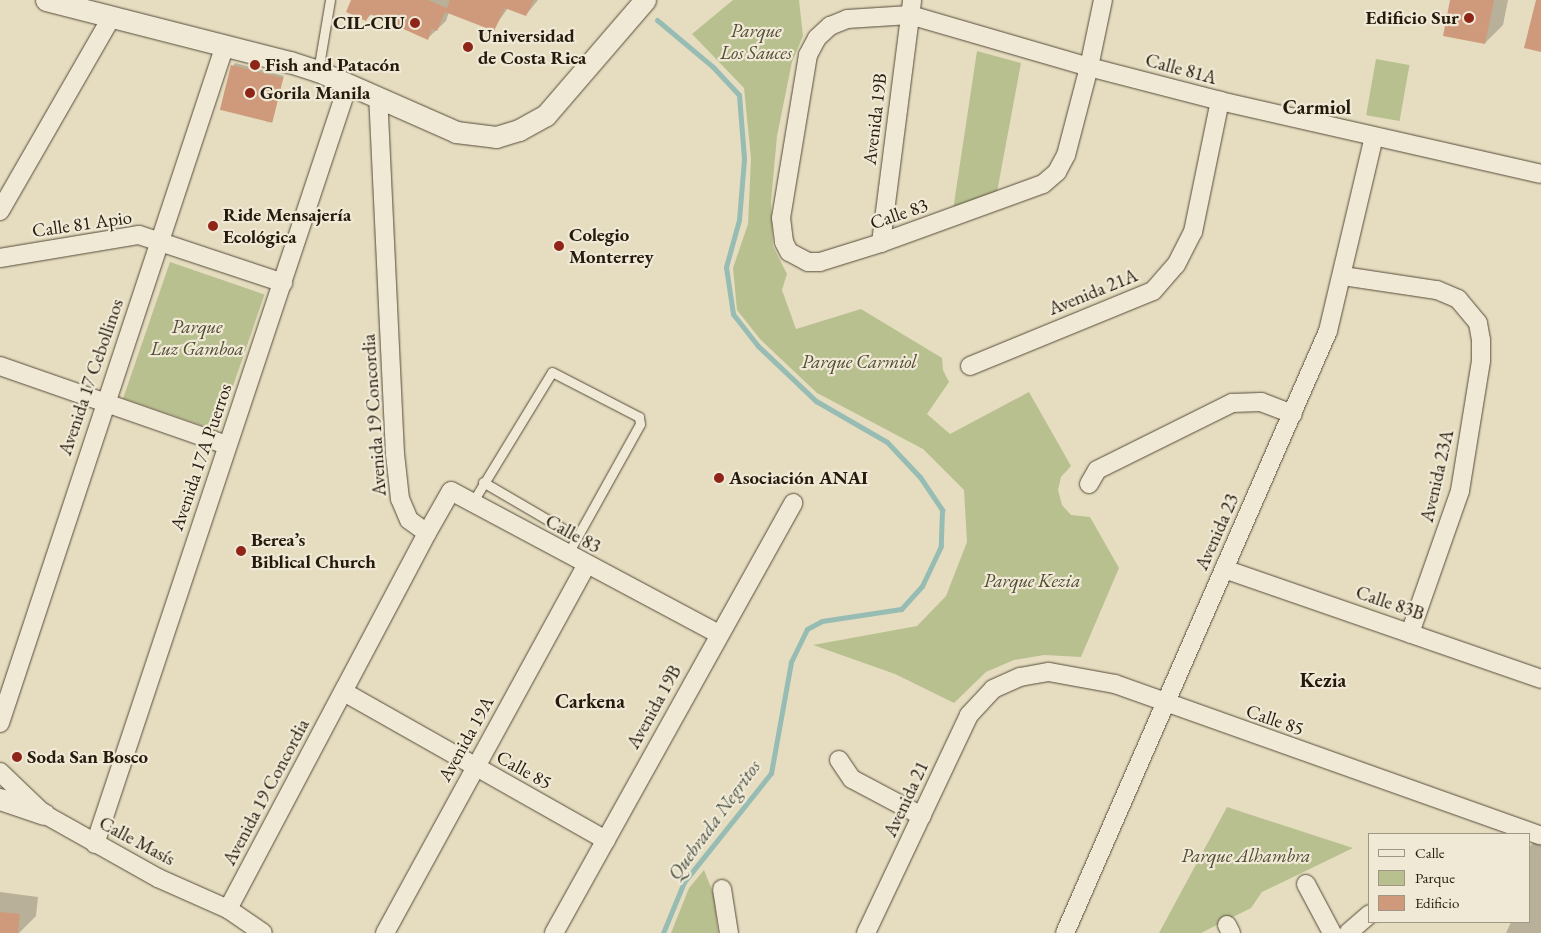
<!DOCTYPE html>
<html>
<head>
<meta charset="utf-8">
<style>
  body { margin:0 }
  #map { position:relative; width:1541px; height:933px; overflow:hidden; background:#e6ddc0; font-family:"EB Garamond",serif }
  div>[style] { position:absolute }
  .green>* { inset:0; background:#b9c090; transform-origin:0 0 }
  .shadow>* { inset:0; background:#0003 }
  .stream>* { height:5px; margin:-2.5px; padding:0 2.5px; transform-origin:2.5px; border-radius:2.5px; background:#96bcb3 }
  .building>* { inset:0; background:#cf9a7b; transform-origin:0 0 }
  .roads { filter:drop-shadow(0 0 1px #564b39) drop-shadow(0 0 1px #564b39) }
  .service>* { height:9px; margin:-4.5px; padding:0 4.5px; transform-origin:4.5px; border-radius:4.5px; background:#efe9d6 }
  .minor>* { height:18px; margin:-9px; padding:0 9px; transform-origin:9px; border-radius:9px; background:#efe9d6 }
  .tertiary>* { height:21px; margin:-10.5px; padding:0 10.5px; transform-origin:10.5px; border-radius:10.5px; background:#efe9d6 }
  .dots>* { width:14px; height:14px; translate:-50% -50%; box-sizing:border-box; border:2px solid #efe9d6; border-radius:50% }
  span { translate:-50% -50%; white-space:nowrap; text-align:center; line-height:1.15; -webkit-text-stroke:4.5px #efe9d6; paint-order:stroke }
  .poi-label { font-size:19px; color:#261a0c; font-weight:700 }
  .right { translate:-100% -50%; text-align:right }
  .left { translate:0 -50%; text-align:left }
  .park-label { font-size:19px; color:#524c34; font-style:italic }
  .street-label { font-size:19px; color:#261a0c }
  .neighbourhood-label { font-size:20px; color:#261a0c; font-weight:700 }
  .water-label { font-size:20px; color:#4d5346; font-style:italic }
  .legend { position:absolute; left:1368px; top:833px; width:162px; height:90px; box-sizing:border-box; background:#efe9d6; border:1px solid #9f9685; margin:0; padding:6px 9px; list-style:none; font-size:15px; color:#261a0c }
  .legend li { display:flex; align-items:center; gap:10px; height:25px }
  .legend b { width:25px; border:1px solid #9f9685 }
</style>
</head>
<body>
<div id="map">
  <div class="green">
    <i style="clip-path:polygon(733px 0,799px 0,803px 36px,792px 62px,777px 136px,771px 202px,773px 246px,787px 274px,782px 290px,796px 329px,861px 309px,942px 358px,943px 370px,949px 382px,927px 414px,950px 434px,1029px 392px,1071px 466px,1061px 477px,1058px 490px,1062px 505px,1071px 515px,1090px 517px,1119px 568px,1081px 657px,1044px 655px,1014px 660px,986px 672px,954px 703px,895px 674px,813px 645px,917px 626px,946px 596px,967px 542px,964px 490px,923px 449px,817px 393px,760px 339px,737px 310px,733px 268px,748px 224px,751px 158px,744px 88px,692px 34px)"></i>
    <i style="clip-path:polygon(977px 51px,1021px 63px,997px 192px,953px 210px)"></i>
    <i style="left:1376px;top:59px;width:34px;height:57px;rotate:10deg"></i>
    <i style="left:170px;top:262px;width:100px;height:144px;rotate:19deg"></i>
    <i style="clip-path:polygon(1227px 807px,1353px 848px,1262px 892px,1251px 908px,1201px 933px,1159px 933px)"></i>
    <i style="clip-path:polygon(704px 870px,714px 895px,718px 933px,671px 933px,689px 888px)"></i>
  </div>
  <div class="shadow">
    <i style="clip-path:polygon(353px 0,538px 0,526px 15px,508px 8px,493px 29px,449px 12px,446px 21px,427px 39px,372px 14px,366px 19px)"></i>
    <i style="clip-path:polygon(1451px 0,1508px 0,1503px 25px,1485px 43px)"></i>
    <i style="clip-path:polygon(235px 63px,284px 76px,268px 123px,233px 66px)"></i>
    <i style="clip-path:polygon(1541px 835px,1541px 933px,1506px 933px,1511px 922px,1530px 922px,1530px 846px)"></i>
    <i style="clip-path:polygon(0 892px,38px 897px,36px 916px,19px 933px,0 933px)"></i>
  </div>
  <div class="stream">
    <i style="left:657px;top:20px;width:73px;rotate:40deg"></i>
    <i style="left:713px;top:67px;width:38px;rotate:47deg"></i>
    <i style="left:739px;top:95px;width:64px;rotate:85.5deg"></i>
    <i style="left:744px;top:159px;width:61px;rotate:94.7deg"></i>
    <i style="left:739px;top:220px;width:49px;rotate:105.5deg"></i>
    <i style="left:726px;top:267px;width:48px;rotate:81.5deg"></i>
    <i style="left:733px;top:314px;width:41px;rotate:52deg"></i>
    <i style="left:758px;top:346px;width:80px;rotate:43.5deg"></i>
    <i style="left:816px;top:401px;width:82px;rotate:30deg"></i>
    <i style="left:887px;top:442px;width:48px;rotate:46.7deg"></i>
    <i style="left:920px;top:477px;width:40px;rotate:56deg"></i>
    <i style="left:942px;top:510px;width:36px;rotate:92deg"></i>
    <i style="left:941px;top:546px;width:44px;rotate:115.4deg"></i>
    <i style="left:922px;top:586px;width:31px;rotate:132deg"></i>
    <i style="left:901px;top:609px;width:80px;rotate:171.4deg"></i>
    <i style="left:822px;top:621px;width:17px;rotate:152deg"></i>
    <i style="left:807px;top:629px;width:37px;rotate:116deg"></i>
    <i style="left:791px;top:662px;width:113px;rotate:100.2deg"></i>
    <i style="left:771px;top:773px;width:139px;rotate:128.6deg"></i>
    <i style="left:684px;top:882px;width:55px;rotate:112.4deg"></i>
  </div>
  <div class="building">
    <i style="clip-path:polygon(351px 0,428px 0,447px 8px,450px 0,534px 0,526px 16px,505px 8px,494px 31px,445px 12px,437px 31px,432px 29px,428px 40px,370px 14px,366px 21px,346px 12px)"></i>
    <i style="clip-path:polygon(1450px 0,1494px 0,1485px 44px,1443px 36px)"></i>
    <i style="clip-path:polygon(1536px 0,1541px 0,1541px 52px,1524px 48px)"></i>
    <i style="left:231px;top:65px;width:54px;height:46px;rotate:14deg"></i>
    <i style="clip-path:polygon(0 912px,20px 914px,18px 933px,0 933px)"></i>
  </div>
  <div class="roads">
    <div class="service">
      <i style="left:318px;top:71px;width:72px;rotate:-80.4deg"></i>
      <i style="left:483px;top:482px;width:109px;rotate:30.3deg"></i>
      <i style="left:472px;top:503px;width:153px;rotate:-58.6deg"></i>
      <i style="left:552px;top:372px;width:98px;rotate:27.3deg"></i>
      <i style="left:639px;top:417px;width:7px;rotate:82deg"></i>
      <i style="left:640px;top:424px;width:150px;rotate:119.1deg"></i>
    </div>
    <div class="minor">
      <i style="left:1103px;top:0;width:68px;rotate:101.8deg"></i>
      <i style="left:1089px;top:67px;width:91px;rotate:104.6deg"></i>
      <i style="left:1066px;top:155px;width:19px;rotate:118deg"></i>
      <i style="left:1057px;top:172px;width:18px;rotate:139deg"></i>
      <i style="left:1043px;top:184px;width:172px;rotate:160deg"></i>
      <i style="left:881px;top:243px;width:64px;rotate:162.7deg"></i>
      <i style="left:820px;top:262px;width:12px;rotate:180deg"></i>
      <i style="left:808px;top:262px;width:21px;rotate:-152deg"></i>
      <i style="left:789px;top:252px;width:11px;rotate:-117deg"></i>
      <i style="left:784px;top:242px;width:24px;rotate:-97deg"></i>
      <i style="left:781px;top:218px;width:165px;rotate:-80.6deg"></i>
      <i style="left:808px;top:55px;width:19px;rotate:-62deg"></i>
      <i style="left:817px;top:38px;width:18px;rotate:-43deg"></i>
      <i style="left:830px;top:26px;width:18px;rotate:-22deg"></i>
      <i style="left:847px;top:19px;width:63px;rotate:-3.6deg"></i>
      <i style="left:910px;top:15px;width:186px;rotate:16.2deg"></i>
      <i style="left:1089px;top:67px;width:135px;rotate:14.5deg"></i>
      <i style="left:1220px;top:101px;width:329px;rotate:12.8deg"></i>
      <i style="left:0;top:211px;width:223px;rotate:-60.1deg"></i>
      <i style="left:881px;top:243px;width:245px;rotate:-82.7deg"></i>
      <i style="left:0;top:258px;width:141px;rotate:-9.4deg"></i>
      <i style="left:139px;top:235px;width:152px;rotate:18.4deg"></i>
      <i style="left:1343px;top:276px;width:95px;rotate:8.5deg"></i>
      <i style="left:1437px;top:290px;width:23px;rotate:23deg"></i>
      <i style="left:1458px;top:299px;width:31px;rotate:50deg"></i>
      <i style="left:1478px;top:323px;width:17px;rotate:80deg"></i>
      <i style="left:1481px;top:340px;width:21px;rotate:90deg"></i>
      <i style="left:1481px;top:361px;width:132px;rotate:99.2deg"></i>
      <i style="left:1460px;top:491px;width:151px;rotate:109.4deg"></i>
      <i style="left:0;top:366px;width:240px;rotate:19.2deg"></i>
      <i style="left:970px;top:366px;width:198px;rotate:-22.3deg"></i>
      <i style="left:1153px;top:291px;width:35px;rotate:-49deg"></i>
      <i style="left:1176px;top:265px;width:37px;rotate:-63deg"></i>
      <i style="left:1193px;top:232px;width:134px;rotate:-78.4deg"></i>
      <i style="left:1089px;top:484px;width:16px;rotate:-60deg"></i>
      <i style="left:1097px;top:470px;width:151px;rotate:-26.4deg"></i>
      <i style="left:1232px;top:403px;width:29px;rotate:-2deg"></i>
      <i style="left:1261px;top:402px;width:34px;rotate:21deg"></i>
      <i style="left:427px;top:533px;width:48px;rotate:-60.3deg"></i>
      <i style="left:451px;top:491px;width:304px;rotate:28.1deg"></i>
      <i style="left:1224px;top:569px;width:336px;rotate:19.1deg"></i>
      <i style="left:344px;top:692px;width:301px;rotate:29.5deg"></i>
      <i style="left:0;top:723px;width:714px;rotate:-71.64deg"></i>
      <i style="left:839px;top:760px;width:23px;rotate:56deg"></i>
      <i style="left:852px;top:779px;width:79px;rotate:27.9deg"></i>
      <i style="left:0;top:772px;width:61px;rotate:43.7deg"></i>
      <i style="left:44px;top:814px;width:131px;rotate:29.3deg"></i>
      <i style="left:158px;top:878px;width:77px;rotate:23.9deg"></i>
      <i style="left:228px;top:909px;width:42px;rotate:34.4deg"></i>
      <i style="left:95px;top:844px;width:800px;rotate:-71.57deg"></i>
      <i style="left:1306px;top:884px;width:55px;rotate:62deg"></i>
      <i style="left:722px;top:889px;width:45px;rotate:81deg"></i>
      <i style="left:228px;top:909px;width:425px;rotate:-62.1deg"></i>
      <i style="left:427px;top:533px;width:22px;rotate:-144deg"></i>
      <i style="left:409px;top:520px;width:23px;rotate:-113deg"></i>
      <i style="left:400px;top:499px;width:45px;rotate:-96.3deg"></i>
      <i style="left:395px;top:454px;width:357px;rotate:-92.7deg"></i>
      <i style="left:1227px;top:925px;width:9px;rotate:63deg"></i>
      <i style="left:385px;top:933px;width:418px;rotate:-61.3deg"></i>
      <i style="left:554px;top:933px;width:492px;rotate:-60.9deg"></i>
      <i style="left:866px;top:933px;width:241px;rotate:-64.7deg"></i>
      <i style="left:969px;top:715px;width:35px;rotate:-47deg"></i>
      <i style="left:993px;top:689px;width:30px;rotate:-24deg"></i>
      <i style="left:1020px;top:677px;width:29px;rotate:-10deg"></i>
      <i style="left:1049px;top:672px;width:67px;rotate:10.3deg"></i>
      <i style="left:1115px;top:684px;width:452px;rotate:19.6deg"></i>
      <i style="left:1065px;top:933px;width:657px;rotate:-66.4deg"></i>
      <i style="left:1328px;top:331px;width:199px;rotate:-76.7deg"></i>
      <i style="left:1348px;top:933px;width:29px;rotate:-41deg"></i>
    </div>
    <div class="tertiary">
      <i style="left:46px;top:0;width:252px;rotate:14.3deg"></i>
      <i style="left:290px;top:62px;width:29px;rotate:18deg"></i>
      <i style="left:318px;top:71px;width:151px;rotate:23.8deg"></i>
      <i style="left:456px;top:132px;width:40px;rotate:7.1deg"></i>
      <i style="left:496px;top:137px;width:24px;rotate:-17deg"></i>
      <i style="left:519px;top:130px;width:31px;rotate:-29deg"></i>
      <i style="left:546px;top:115px;width:152px;rotate:-49.3deg"></i>
      <i style="left:0;top:799px;width:46px;rotate:18.8deg"></i>
    </div>
  </div>
  <div class="dots">
    <i style="left:1469px;top:18px;background:#8f2418"></i>
    <i style="left:415px;top:23px;background:#8f2418"></i>
    <i style="left:468px;top:47px;background:#8f2418"></i>
    <i style="left:255px;top:65px;background:#8f2418"></i>
    <i style="left:250px;top:93px;background:#8f2418"></i>
    <i style="left:213px;top:226px;background:#8f2418"></i>
    <i style="left:559px;top:246px;background:#8f2418"></i>
    <i style="left:719px;top:478px;background:#8f2418"></i>
    <i style="left:241px;top:551px;background:#8f2418"></i>
    <i style="left:17px;top:757px;background:#8f2418"></i>
  </div>
  <div class="poi-label">
    <span class="right" style="left:1459px;top:18px">Edificio Sur</span>
    <span class="right" style="left:405px;top:23px">CIL-CIU</span>
    <span class="left" style="left:478px;top:47px">Universidad<br>de Costa Rica</span>
    <span class="left" style="left:265px;top:65px">Fish and Patacón</span>
    <span class="left" style="left:260px;top:93px">Gorila Manila</span>
    <span class="left" style="left:223px;top:226px">Ride Mensajería<br>Ecológica</span>
    <span class="left" style="left:569px;top:246px">Colegio<br>Monterrey</span>
    <span class="left" style="left:729px;top:478px">Asociación ANAI</span>
    <span class="left" style="left:251px;top:551px">Berea’s<br>Biblical Church</span>
    <span class="left" style="left:27px;top:757px">Soda San Bosco</span>
  </div>
  <div class="park-label">
    <span style="left:756px;top:42px">Parque<br>Los Sauces</span>
    <span style="left:197px;top:338px">Parque<br>Luz Gamboa</span>
    <span style="left:859px;top:362px">Parque Carmiol</span>
    <span style="left:1032px;top:581px">Parque Kezia</span>
    <span style="left:1246px;top:856px">Parque Alhambra</span>
  </div>
  <div class="street-label">
    <span style="left:1181px;top:69px;rotate:15deg">Calle 81A</span>
    <span style="left:875px;top:119px;rotate:-83deg">Avenida 19B</span>
    <span style="left:899px;top:214px;rotate:-19deg">Calle 83</span>
    <span style="left:82px;top:224px;rotate:-8deg">Calle 81 Apio</span>
    <span style="left:1093px;top:292px;rotate:-22deg">Avenida 21A</span>
    <span style="left:91px;top:377px;rotate:-71deg">Avenida 17 Cebollinos</span>
    <span style="left:374px;top:415px;rotate:-94deg">Avenida 19 Concordia</span>
    <span style="left:201px;top:457px;rotate:-71deg">Avenida 17A Puerros</span>
    <span style="left:1437px;top:476px;rotate:-77deg">Avenida 23A</span>
    <span style="left:1217px;top:532px;rotate:-66deg">Avenida 23</span>
    <span style="left:573px;top:534px;rotate:29deg">Calle 83</span>
    <span style="left:1390px;top:603px;rotate:19deg">Calle 83B</span>
    <span style="left:654px;top:707px;rotate:-61deg">Avenida 19B</span>
    <span style="left:1275px;top:720px;rotate:19deg">Calle 85</span>
    <span style="left:466px;top:739px;rotate:-61deg">Avenida 19A</span>
    <span style="left:524px;top:770px;rotate:29deg">Calle 85</span>
    <span style="left:266px;top:792px;rotate:-62deg">Avenida 19 Concordia</span>
    <span style="left:906px;top:799px;rotate:-65deg">Avenida 21</span>
    <span style="left:137px;top:841px;rotate:28deg">Calle Masís</span>
  </div>
  <div class="neighbourhood-label">
    <span style="left:1317px;top:107px">Carmiol</span>
    <span style="left:1323px;top:680px">Kezia</span>
    <span style="left:590px;top:701px">Carkena</span>
  </div>
  <div class="water-label">
    <span style="left:714px;top:820px;rotate:-54deg">Quebrada Negritos</span>
  </div>
  <ul class="legend">
  <li><b style="height:6px;background:#efe9d6"></b>Calle</li>
  <li><b style="height:14px;background:#b9c090"></b>Parque</li>
  <li><b style="height:14px;background:#cf9a7b"></b>Edificio</li>
  </ul>
</div>
</body>
</html>
